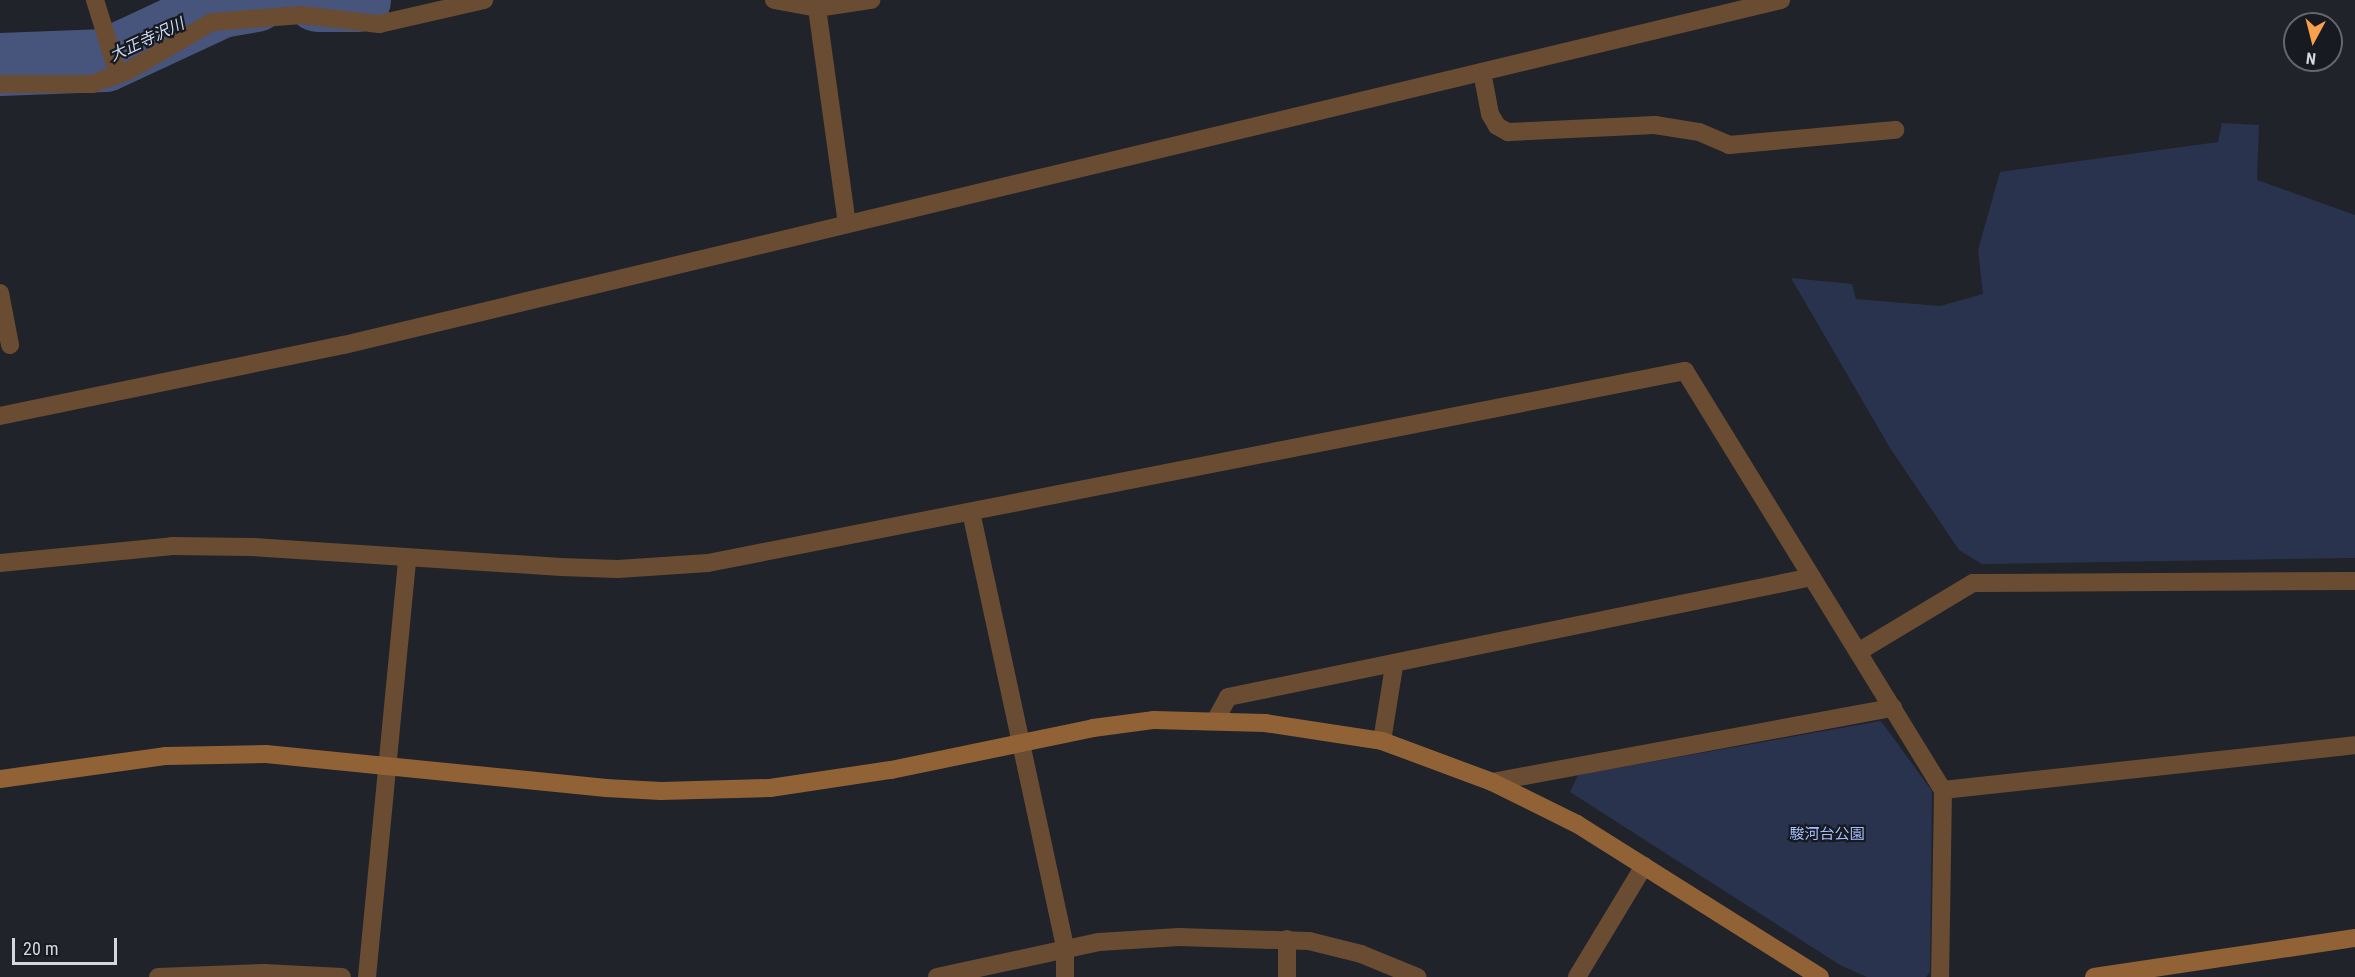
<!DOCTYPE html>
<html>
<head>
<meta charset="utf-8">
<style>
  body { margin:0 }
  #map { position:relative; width:2355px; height:977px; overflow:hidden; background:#202329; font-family:"Roboto Condensed","Noto Sans JP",sans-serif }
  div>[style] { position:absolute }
  .green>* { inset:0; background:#29334e }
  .river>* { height:63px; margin:-31.5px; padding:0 31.5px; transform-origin:31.5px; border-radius:31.5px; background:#47557c }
  .street>* { height:18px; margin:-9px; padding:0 9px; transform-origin:9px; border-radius:9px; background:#6a4c32 }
  .secondary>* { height:18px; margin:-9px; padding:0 9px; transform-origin:9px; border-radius:9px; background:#926237 }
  span { translate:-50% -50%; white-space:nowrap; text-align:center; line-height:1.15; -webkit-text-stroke:4.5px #171a20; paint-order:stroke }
  .park-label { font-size:15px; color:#a6beff }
  .water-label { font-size:16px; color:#ced9f3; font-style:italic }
  .north { position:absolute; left:2283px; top:12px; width:60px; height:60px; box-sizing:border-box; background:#171a20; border:2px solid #63666b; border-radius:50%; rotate:187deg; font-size:16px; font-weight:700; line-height:24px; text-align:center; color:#d6d7dc }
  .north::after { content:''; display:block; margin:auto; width:21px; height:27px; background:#f9a04c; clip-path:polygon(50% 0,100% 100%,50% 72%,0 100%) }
  .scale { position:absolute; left:12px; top:938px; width:105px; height:27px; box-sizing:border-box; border:3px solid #d6d7dc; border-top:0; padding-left:8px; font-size:18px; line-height:21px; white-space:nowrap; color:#d6d7dc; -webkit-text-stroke:4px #171a20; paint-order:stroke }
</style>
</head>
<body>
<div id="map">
  <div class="green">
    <i style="clip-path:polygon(2222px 123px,2259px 125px,2257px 180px,2355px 215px,2355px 558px,1982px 564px,1959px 550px,1890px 448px,1791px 278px,1852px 284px,1856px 299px,1940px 306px,1983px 294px,1978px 250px,2000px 172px,2218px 142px)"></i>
    <i style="clip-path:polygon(1881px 721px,1932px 791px,1930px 972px,1926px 977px,1867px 977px,1840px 965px,1570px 792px,1578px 775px)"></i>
  </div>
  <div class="river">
    <i style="left:317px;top:0;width:42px"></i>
    <i style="left:0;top:64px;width:105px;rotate:-2.2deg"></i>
    <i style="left:105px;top:60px;width:128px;rotate:-25deg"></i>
    <i style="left:221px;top:6px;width:35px;rotate:-10deg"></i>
  </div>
  <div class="street">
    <i style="left:95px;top:0;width:77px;rotate:72.7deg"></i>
    <i style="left:774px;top:0;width:44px;rotate:10.5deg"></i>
    <i style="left:817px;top:8px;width:55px;rotate:-8.4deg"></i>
    <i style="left:817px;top:8px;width:217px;rotate:82.1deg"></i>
    <i style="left:1482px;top:72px;width:43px;rotate:79.2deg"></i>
    <i style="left:1490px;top:114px;width:14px;rotate:60deg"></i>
    <i style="left:1497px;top:126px;width:13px;rotate:29deg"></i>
    <i style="left:1508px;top:132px;width:147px;rotate:-2.7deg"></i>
    <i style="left:1655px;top:125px;width:45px;rotate:9deg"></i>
    <i style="left:1699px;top:132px;width:33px;rotate:23deg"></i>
    <i style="left:1729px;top:145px;width:167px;rotate:-5.2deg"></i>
    <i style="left:0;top:84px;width:92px"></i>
    <i style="left:92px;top:84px;width:38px;rotate:-20deg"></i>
    <i style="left:128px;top:71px;width:97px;rotate:-30.3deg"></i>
    <i style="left:212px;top:22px;width:90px;rotate:-4.4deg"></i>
    <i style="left:302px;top:15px;width:78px;rotate:6.7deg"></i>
    <i style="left:379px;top:24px;width:108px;rotate:-12.9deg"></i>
    <i style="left:0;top:293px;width:53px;rotate:79.1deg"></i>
    <i style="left:0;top:416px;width:351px;rotate:-11.7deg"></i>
    <i style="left:344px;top:345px;width:1478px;rotate:-13.5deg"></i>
    <i style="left:971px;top:512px;width:446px;rotate:77.8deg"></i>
    <i style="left:1065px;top:948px;width:29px;rotate:90deg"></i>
    <i style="left:0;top:563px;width:173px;rotate:-5.6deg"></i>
    <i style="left:172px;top:546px;width:80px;rotate:0.7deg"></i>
    <i style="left:252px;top:547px;width:310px;rotate:3.7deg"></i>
    <i style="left:561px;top:567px;width:57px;rotate:2deg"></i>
    <i style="left:618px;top:569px;width:90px;rotate:-3.8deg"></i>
    <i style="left:708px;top:563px;width:996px;rotate:-11.12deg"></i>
    <i style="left:1685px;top:371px;width:492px;rotate:58.4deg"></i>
    <i style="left:1943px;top:790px;width:187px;rotate:90.9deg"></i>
    <i style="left:1858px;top:652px;width:134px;rotate:-31deg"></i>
    <i style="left:1973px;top:583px;width:382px;rotate:-0.3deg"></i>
    <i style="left:1216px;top:719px;width:25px;rotate:-61deg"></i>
    <i style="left:1228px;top:697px;width:596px;rotate:-11.61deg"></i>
    <i style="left:1382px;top:741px;width:76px;rotate:-80.9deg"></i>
    <i style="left:1492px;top:782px;width:408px;rotate:-10.5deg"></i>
    <i style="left:1943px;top:790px;width:414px;rotate:-6.2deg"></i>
    <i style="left:158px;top:977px;width:106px;rotate:-2.2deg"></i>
    <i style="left:264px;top:973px;width:78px;rotate:2.9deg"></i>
    <i style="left:367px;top:977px;width:421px;rotate:-84.5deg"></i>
    <i style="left:937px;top:977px;width:166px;rotate:-12.2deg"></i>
    <i style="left:1099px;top:942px;width:80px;rotate:-3.6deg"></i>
    <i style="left:1179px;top:937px;width:130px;rotate:1.8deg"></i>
    <i style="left:1309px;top:941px;width:54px;rotate:14deg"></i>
    <i style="left:1361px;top:954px;width:61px;rotate:22.3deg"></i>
    <i style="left:1287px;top:977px;width:38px;rotate:-90deg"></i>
    <i style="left:1577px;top:977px;width:130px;rotate:-58.9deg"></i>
  </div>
  <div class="secondary">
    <i style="left:0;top:779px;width:168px;rotate:-7.9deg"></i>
    <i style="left:166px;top:756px;width:100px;rotate:-1.1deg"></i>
    <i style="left:266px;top:754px;width:342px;rotate:5.7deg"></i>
    <i style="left:606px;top:788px;width:55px;rotate:3.1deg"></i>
    <i style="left:661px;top:791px;width:109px;rotate:-1.6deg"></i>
    <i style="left:770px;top:788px;width:122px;rotate:-8.5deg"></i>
    <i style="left:891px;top:770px;width:206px;rotate:-11.7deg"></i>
    <i style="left:1093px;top:728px;width:62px;rotate:-7.5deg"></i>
    <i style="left:1154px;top:720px;width:111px;rotate:1.5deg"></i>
    <i style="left:1265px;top:723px;width:118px;rotate:8.7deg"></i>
    <i style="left:1382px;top:741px;width:117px;rotate:20.4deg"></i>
    <i style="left:1492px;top:782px;width:95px;rotate:26.3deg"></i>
    <i style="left:1577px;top:824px;width:287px;rotate:32.2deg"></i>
    <i style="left:2094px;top:977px;width:264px;rotate:-8.5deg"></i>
  </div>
  <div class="park-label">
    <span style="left:1827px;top:835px">駿河台公園</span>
  </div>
  <div class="water-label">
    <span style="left:147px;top:40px;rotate:-25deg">大正寺沢川</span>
  </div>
  <div class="north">N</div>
  <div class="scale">20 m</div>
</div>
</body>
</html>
